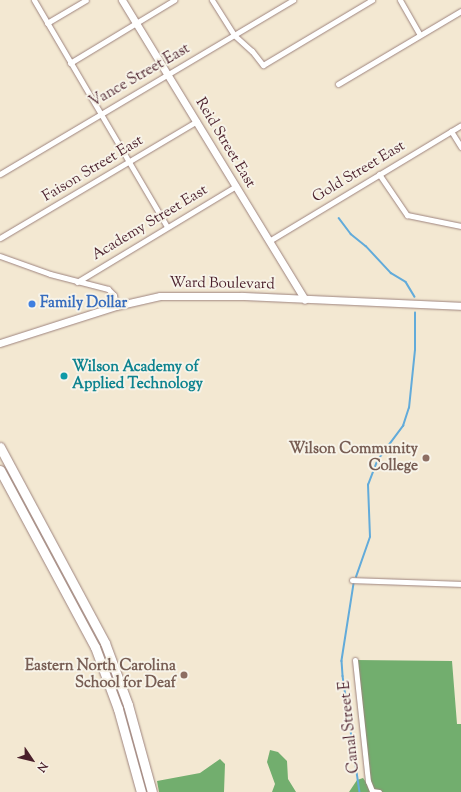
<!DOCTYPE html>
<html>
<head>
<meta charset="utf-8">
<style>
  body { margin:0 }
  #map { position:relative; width:461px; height:792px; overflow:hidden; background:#f3e8d2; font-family:"Sorts Mill Goudy",serif }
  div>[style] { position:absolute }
  .forest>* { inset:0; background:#72ae6e }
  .stream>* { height:1.5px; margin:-0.75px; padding:0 0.75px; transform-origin:0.75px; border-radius:0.75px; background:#62abda }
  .roads { filter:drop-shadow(0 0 1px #9e847e) drop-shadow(0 0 1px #9e847e) }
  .street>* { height:5px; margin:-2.5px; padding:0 2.5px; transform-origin:2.5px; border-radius:2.5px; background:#fff }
  .secondary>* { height:7px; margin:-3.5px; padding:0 3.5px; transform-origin:3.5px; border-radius:3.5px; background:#fff }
  .highway>* { height:9px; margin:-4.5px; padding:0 4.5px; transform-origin:4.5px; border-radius:4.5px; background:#fff }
  .dots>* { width:11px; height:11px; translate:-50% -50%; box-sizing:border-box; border:2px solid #f7f3e8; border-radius:50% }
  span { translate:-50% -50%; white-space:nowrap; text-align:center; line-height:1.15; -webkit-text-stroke:4px #f7f3e8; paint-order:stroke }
  .street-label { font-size:15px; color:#4a1f2b }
  .shop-label { font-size:15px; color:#366cbe; font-weight:700 }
  .left { translate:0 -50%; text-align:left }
  .culture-label { font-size:15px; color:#0d838f; font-weight:700 }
  .education-label { font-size:15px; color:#785e54; font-weight:700 }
  .right { translate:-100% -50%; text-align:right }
  .north { position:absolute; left:12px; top:740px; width:40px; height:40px; -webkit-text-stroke:3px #f7f3e8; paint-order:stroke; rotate:125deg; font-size:11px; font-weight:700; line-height:16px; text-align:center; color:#4a1f2b }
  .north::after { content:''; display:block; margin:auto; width:14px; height:18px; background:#4a1f2b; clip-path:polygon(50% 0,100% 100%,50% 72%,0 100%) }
</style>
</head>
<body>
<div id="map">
  <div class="forest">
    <i style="clip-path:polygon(355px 660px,452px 661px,457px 724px,461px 724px,461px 792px,349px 792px,357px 780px,363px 778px,366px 782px)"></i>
    <i style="clip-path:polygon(270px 750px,278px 752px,287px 761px,288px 779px,296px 792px,272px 792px,275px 784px,267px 762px)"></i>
    <i style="clip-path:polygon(220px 759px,225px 764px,224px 792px,159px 792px,157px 781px,200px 773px)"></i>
  </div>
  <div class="stream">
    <i style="left:339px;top:218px;width:20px;rotate:53deg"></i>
    <i style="left:351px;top:234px;width:19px;rotate:39deg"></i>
    <i style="left:366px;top:246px;width:37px;rotate:47deg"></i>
    <i style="left:391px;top:273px;width:17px;rotate:31deg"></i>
    <i style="left:406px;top:282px;width:17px;rotate:59deg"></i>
    <i style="left:356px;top:577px;width:42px;rotate:-70.7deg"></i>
    <i style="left:370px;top:537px;width:52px;rotate:-92.2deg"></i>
    <i style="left:368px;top:485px;width:26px;rotate:-69deg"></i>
    <i style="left:377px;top:461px;width:44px;rotate:-53.4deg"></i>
    <i style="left:403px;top:426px;width:19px;rotate:-72deg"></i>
    <i style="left:409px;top:408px;width:58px;rotate:-84.1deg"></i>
    <i style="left:415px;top:350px;width:37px;rotate:-90deg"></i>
    <i style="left:354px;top:584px;width:78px;rotate:98.9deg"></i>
    <i style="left:342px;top:661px;width:15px;rotate:86deg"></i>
    <i style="left:343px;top:676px;width:117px;rotate:81.7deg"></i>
  </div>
  <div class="roads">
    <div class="street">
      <i style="left:34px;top:0;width:263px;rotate:59.6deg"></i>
      <i style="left:212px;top:0;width:41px;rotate:57.8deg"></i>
      <i style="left:234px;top:35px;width:24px;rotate:42deg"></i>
      <i style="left:252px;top:51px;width:18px;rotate:52deg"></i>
      <i style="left:263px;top:65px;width:127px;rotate:-30.8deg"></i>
      <i style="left:400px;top:0;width:40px;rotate:60.3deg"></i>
      <i style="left:47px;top:23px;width:45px;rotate:-30.5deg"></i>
      <i style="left:70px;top:63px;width:122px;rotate:-31.2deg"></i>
      <i style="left:338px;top:84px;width:143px;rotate:-30.7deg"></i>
      <i style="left:451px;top:131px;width:19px;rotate:58deg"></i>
      <i style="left:0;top:174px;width:341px;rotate:-30.7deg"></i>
      <i style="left:379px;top:174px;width:50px;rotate:55.7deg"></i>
      <i style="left:407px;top:215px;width:55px;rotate:11.5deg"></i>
      <i style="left:0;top:238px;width:229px;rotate:-30.7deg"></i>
      <i style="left:269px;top:241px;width:224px;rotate:-31.1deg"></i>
      <i style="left:0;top:256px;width:53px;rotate:19.8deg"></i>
      <i style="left:50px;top:274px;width:60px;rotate:14.5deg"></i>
      <i style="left:108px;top:289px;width:8px;rotate:45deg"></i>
      <i style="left:114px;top:295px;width:11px;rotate:80deg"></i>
      <i style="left:77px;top:282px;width:186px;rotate:-31.1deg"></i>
      <i style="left:352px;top:580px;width:109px;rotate:2.1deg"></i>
      <i style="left:355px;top:660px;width:122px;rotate:83.9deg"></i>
      <i style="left:368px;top:781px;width:11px;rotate:68deg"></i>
      <i style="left:372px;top:791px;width:7px;rotate:8deg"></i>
    </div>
    <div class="secondary">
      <i style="left:122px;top:0;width:351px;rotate:58.6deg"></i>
      <i style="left:0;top:343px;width:122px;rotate:-17.7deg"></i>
      <i style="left:116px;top:306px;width:45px;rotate:-12.8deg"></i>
      <i style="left:160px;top:296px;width:82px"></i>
      <i style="left:242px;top:296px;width:219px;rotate:2.6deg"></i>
    </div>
    <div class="highway">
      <i style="left:0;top:447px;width:222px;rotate:61.8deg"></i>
      <i style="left:105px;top:643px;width:66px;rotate:69.6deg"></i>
      <i style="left:128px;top:705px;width:90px;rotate:74.6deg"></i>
      <i style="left:0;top:470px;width:201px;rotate:61.8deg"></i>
      <i style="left:95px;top:647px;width:66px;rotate:69.6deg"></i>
      <i style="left:118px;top:709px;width:86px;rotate:74.5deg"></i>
    </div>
  </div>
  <div class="dots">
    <i style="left:32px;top:304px;background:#3f7fe0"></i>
    <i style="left:64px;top:376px;background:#0f9aa8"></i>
    <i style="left:426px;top:458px;background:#8d6e63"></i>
    <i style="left:184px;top:675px;background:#8d6e63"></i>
  </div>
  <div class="street-label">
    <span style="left:140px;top:76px;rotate:-30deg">Vance Street East</span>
    <span style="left:225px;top:143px;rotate:59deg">Reid Street East</span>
    <span style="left:93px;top:169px;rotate:-31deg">Faison Street East</span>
    <span style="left:359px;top:172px;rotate:-31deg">Gold Street East</span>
    <span style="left:150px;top:223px;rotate:-31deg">Academy Street East</span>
    <span style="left:222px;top:284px;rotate:1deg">Ward Boulevard</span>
    <span style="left:350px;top:727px;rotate:-96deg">Canal Street E</span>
  </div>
  <div class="shop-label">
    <span class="left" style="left:40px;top:304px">Family Dollar</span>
  </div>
  <div class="culture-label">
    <span class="left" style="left:72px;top:376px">Wilson Academy of<br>Applied Technology</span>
  </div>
  <div class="education-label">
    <span class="right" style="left:418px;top:458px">Wilson Community<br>College</span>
    <span class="right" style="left:176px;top:675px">Eastern North Carolina<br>School for Deaf</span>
  </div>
  <div class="north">N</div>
</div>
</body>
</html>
